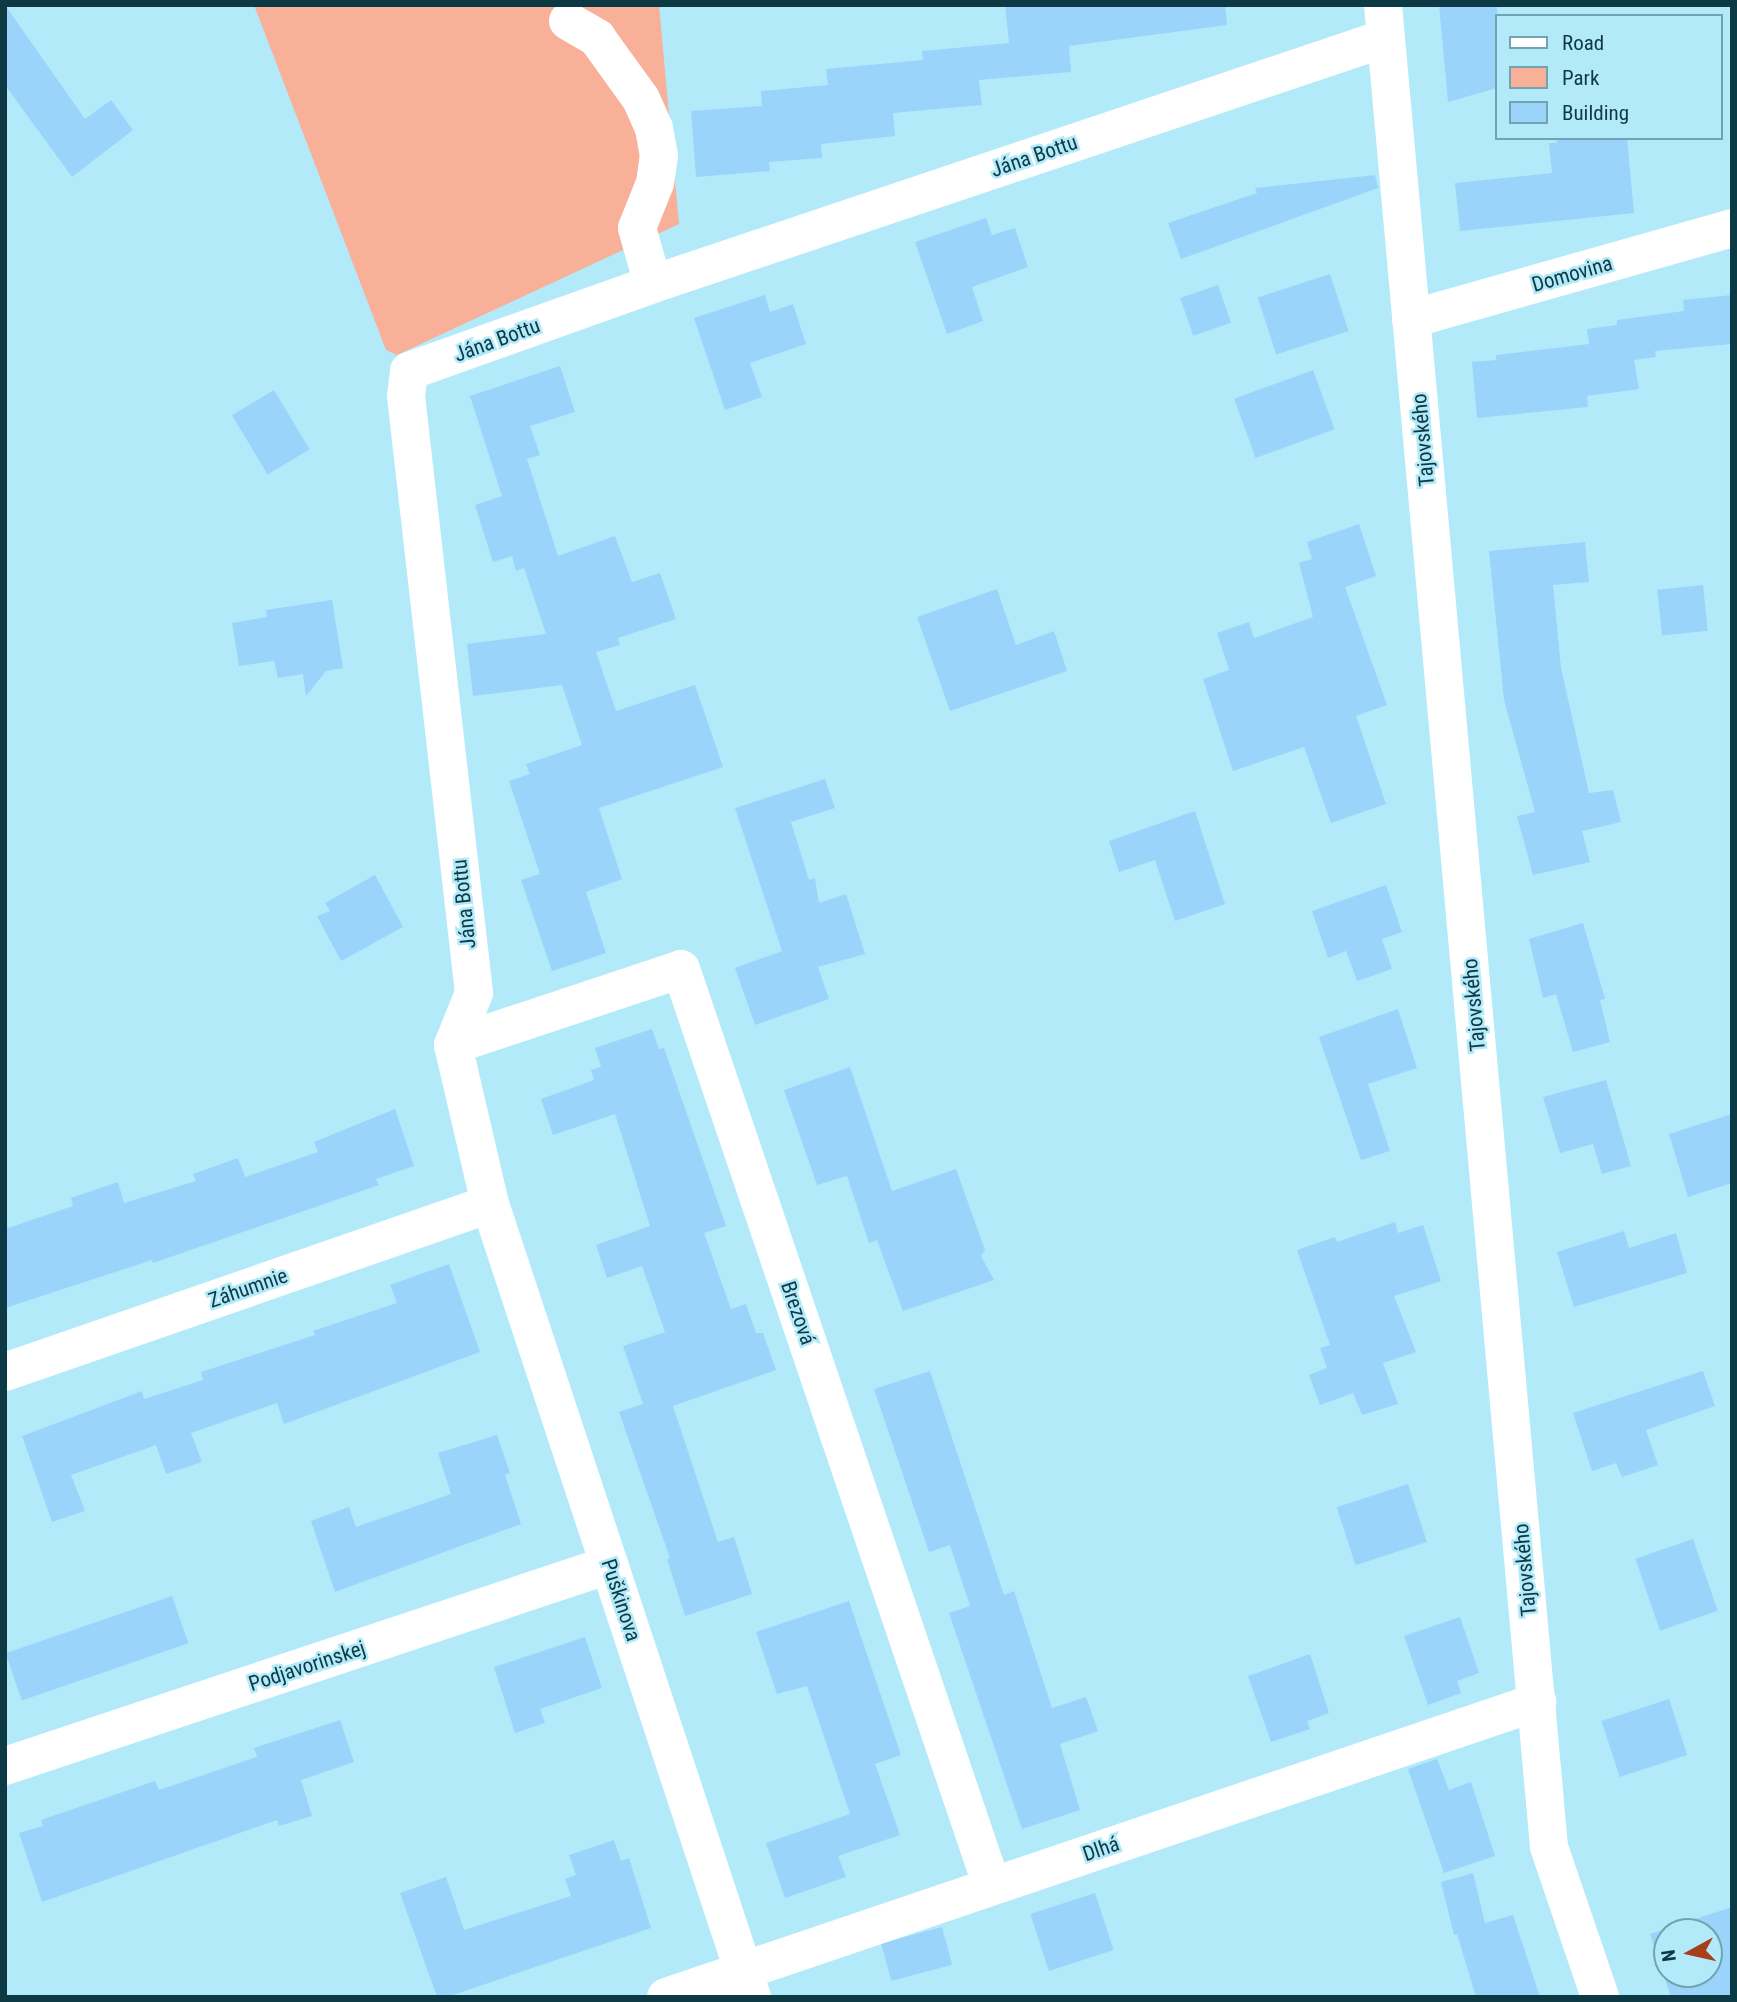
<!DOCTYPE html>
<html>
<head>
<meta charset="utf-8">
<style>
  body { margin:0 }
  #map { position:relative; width:1737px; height:2002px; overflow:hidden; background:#b3eafa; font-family:"Roboto Condensed",sans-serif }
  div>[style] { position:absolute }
  .green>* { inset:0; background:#f9b099 }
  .building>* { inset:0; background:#9ad4fa; transform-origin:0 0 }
  .minor>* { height:38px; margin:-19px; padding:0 19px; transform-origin:19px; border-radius:19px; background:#fff }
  span { translate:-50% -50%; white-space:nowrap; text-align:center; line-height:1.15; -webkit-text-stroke:5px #b3eafa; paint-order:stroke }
  .street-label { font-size:21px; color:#0d3944 }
  .frame { position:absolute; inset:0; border:7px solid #0d3944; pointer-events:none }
  .legend { position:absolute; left:1495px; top:14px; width:228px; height:126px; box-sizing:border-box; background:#b3eafa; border:2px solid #71a3b1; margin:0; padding:9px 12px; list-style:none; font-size:21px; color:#0d3944 }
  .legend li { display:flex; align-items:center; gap:14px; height:35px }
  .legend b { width:35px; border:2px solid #71a3b1 }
  .north { position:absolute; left:1653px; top:1918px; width:70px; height:70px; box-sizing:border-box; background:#b3eafa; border:2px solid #71a3b1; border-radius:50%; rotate:262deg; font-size:19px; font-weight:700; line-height:28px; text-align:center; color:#0d3944 }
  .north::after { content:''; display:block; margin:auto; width:24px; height:32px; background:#a63f1b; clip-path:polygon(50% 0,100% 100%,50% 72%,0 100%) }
</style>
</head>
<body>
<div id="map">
  <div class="green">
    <i style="clip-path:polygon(254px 5px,659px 5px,679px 224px,397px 355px,386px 350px)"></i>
  </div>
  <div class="building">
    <i style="clip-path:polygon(5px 5px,85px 119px,111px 100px,133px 130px,72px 177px,5px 85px)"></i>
    <i style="clip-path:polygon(1005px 5px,1225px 5px,1227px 25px,1069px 46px,1071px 72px,979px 80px,982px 105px,893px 113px,895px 136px,821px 144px,822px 158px,769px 162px,770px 171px,696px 177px,691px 111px,762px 106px,761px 91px,828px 85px,826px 69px,923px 60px,922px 51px,1009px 43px)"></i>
    <i style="clip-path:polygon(1439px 5px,1497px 5px,1497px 88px,1448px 102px)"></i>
    <i style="clip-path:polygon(1556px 138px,1627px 138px,1634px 213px,1460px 231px,1455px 183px,1552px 173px,1549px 143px,1557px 143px)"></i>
    <i style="clip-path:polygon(1375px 175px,1378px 188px,1181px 259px,1168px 223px,1257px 193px,1255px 188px)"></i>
    <i style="clip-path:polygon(986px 218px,992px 235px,1015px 228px,1028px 267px,972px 287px,983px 321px,947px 334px,915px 242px)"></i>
    <i style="left:1330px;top:274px;width:60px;height:76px;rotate:72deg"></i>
    <i style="left:1218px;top:285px;width:40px;height:40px;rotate:71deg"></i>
    <i style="clip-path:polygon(765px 295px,770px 312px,793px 304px,806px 344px,750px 363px,762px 397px,725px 410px,694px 318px)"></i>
    <i style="clip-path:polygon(1732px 295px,1732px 344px,1655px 351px,1656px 357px,1634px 360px,1639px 389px,1587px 396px,1588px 407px,1477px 418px,1472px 362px,1496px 360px,1496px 355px,1589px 344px,1587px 329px,1617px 325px,1617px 320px,1684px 311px,1683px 300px)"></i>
    <i style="clip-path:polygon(560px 366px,575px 412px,530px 426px,540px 455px,527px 459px,558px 556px,615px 536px,632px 582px,660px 573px,676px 619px,618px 638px,620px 645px,596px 652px,616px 711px,695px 685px,723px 767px,599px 808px,622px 879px,586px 892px,606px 953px,552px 971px,521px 880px,540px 874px,509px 781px,530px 774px,526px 764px,582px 745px,562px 685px,473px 696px,467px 644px,546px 634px,524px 568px,516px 571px,512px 556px,493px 562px,475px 505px,502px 496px,470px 396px)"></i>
    <i style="left:1313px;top:370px;width:63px;height:84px;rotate:70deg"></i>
    <i style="left:274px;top:390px;width:69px;height:49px;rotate:59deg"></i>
    <i style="clip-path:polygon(1359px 524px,1376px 576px,1345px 587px,1387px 705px,1356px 716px,1386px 804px,1331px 823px,1304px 747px,1233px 771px,1203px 679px,1229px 670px,1217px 633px,1249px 622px,1254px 638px,1313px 617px,1299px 563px,1312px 559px,1307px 542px)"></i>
    <i style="clip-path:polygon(1585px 542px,1589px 582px,1553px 585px,1561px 668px,1589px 793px,1613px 790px,1621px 822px,1582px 831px,1590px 862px,1533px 875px,1517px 816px,1535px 812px,1504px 700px,1489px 551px)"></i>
    <i style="left:1703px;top:585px;width:46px;height:46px;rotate:84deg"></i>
    <i style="clip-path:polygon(997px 589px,1016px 645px,1054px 631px,1067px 671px,950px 711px,917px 617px)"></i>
    <i style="clip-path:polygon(332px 600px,343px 668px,326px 671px,306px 696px,303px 674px,278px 678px,274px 661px,239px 666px,232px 623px,267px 617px,266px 610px)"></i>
    <i style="clip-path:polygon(825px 779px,835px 808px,791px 822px,809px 880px,815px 878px,819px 903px,846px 894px,865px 954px,818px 967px,829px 999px,755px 1025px,735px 968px,782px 951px,735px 808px)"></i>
    <i style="clip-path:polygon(1195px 811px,1225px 904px,1175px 921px,1155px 860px,1119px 872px,1109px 841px)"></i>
    <i style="clip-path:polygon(375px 875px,403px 927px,341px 961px,317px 916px,330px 911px,325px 903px)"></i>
    <i style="clip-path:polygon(1386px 885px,1402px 932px,1382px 939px,1392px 969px,1357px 981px,1346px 951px,1328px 958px,1312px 911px)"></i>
    <i style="clip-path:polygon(1583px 923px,1605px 999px,1600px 1000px,1610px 1042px,1573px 1052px,1556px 994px,1543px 998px,1529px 939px)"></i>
    <i style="clip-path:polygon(1398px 1009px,1417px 1068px,1368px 1084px,1390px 1151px,1361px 1160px,1319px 1037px)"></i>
    <i style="clip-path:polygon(652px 1029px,659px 1049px,664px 1048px,726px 1226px,704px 1233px,731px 1309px,746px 1304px,756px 1333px,763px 1333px,776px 1370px,673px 1406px,718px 1542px,734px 1537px,752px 1594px,685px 1616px,667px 1559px,670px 1558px,619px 1412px,643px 1404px,623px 1346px,665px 1332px,642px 1266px,607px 1278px,596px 1245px,650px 1226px,615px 1114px,553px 1135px,541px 1099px,594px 1080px,591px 1070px,601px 1067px,595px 1048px)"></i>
    <i style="clip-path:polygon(850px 1067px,892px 1191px,956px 1169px,985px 1250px,981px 1256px,994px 1280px,903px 1311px,877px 1240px,869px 1243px,847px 1176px,817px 1185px,784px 1090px)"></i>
    <i style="clip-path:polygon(1606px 1080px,1631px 1166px,1602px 1174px,1593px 1144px,1560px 1153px,1543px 1097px)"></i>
    <i style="clip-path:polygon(395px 1109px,414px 1166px,376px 1179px,379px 1185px,153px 1263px,152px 1260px,5px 1308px,5px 1229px,73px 1206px,71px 1198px,118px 1182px,124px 1203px,196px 1181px,193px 1174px,238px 1158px,245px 1177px,318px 1152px,314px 1142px)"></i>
    <i style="clip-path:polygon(1732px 1114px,1732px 1183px,1688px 1197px,1669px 1134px)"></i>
    <i style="clip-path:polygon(1395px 1222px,1398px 1233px,1423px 1225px,1441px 1281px,1394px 1296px,1416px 1352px,1383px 1363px,1398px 1404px,1362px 1415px,1353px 1393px,1320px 1405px,1309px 1375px,1327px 1368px,1320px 1348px,1330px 1345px,1297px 1250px,1335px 1237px,1337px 1242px)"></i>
    <i style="clip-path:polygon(1624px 1231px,1629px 1248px,1676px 1233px,1687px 1273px,1574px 1307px,1557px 1252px)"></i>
    <i style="clip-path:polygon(449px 1264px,480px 1352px,284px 1424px,277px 1403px,191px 1433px,202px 1462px,166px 1474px,156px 1445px,71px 1475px,85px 1511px,52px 1522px,22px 1436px,142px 1391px,144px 1399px,203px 1380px,201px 1372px,315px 1335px,313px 1331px,397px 1303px,390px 1285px)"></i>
    <i style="clip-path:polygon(930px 1371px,1004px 1595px,1014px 1591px,1052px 1708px,1086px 1697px,1098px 1731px,1060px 1744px,1080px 1810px,1022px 1829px,949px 1613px,970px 1606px,950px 1545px,929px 1552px,874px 1389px)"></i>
    <i style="clip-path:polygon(1703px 1371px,1715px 1406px,1646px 1430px,1658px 1465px,1622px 1477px,1616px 1463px,1592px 1471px,1573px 1413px)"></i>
    <i style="clip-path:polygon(497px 1435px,510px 1473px,505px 1475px,521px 1524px,335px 1592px,311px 1521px,349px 1507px,356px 1527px,451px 1494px,438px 1453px)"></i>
    <i style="left:1408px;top:1484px;width:61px;height:75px;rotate:72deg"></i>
    <i style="left:1693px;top:1539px;width:76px;height:61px;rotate:71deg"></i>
    <i style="left:172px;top:1596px;width:50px;height:176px;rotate:71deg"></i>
    <i style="clip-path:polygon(849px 1601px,901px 1755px,875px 1764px,900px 1835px,838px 1856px,846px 1877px,785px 1898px,766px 1843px,850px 1814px,807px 1686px,777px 1694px,756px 1632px)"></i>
    <i style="clip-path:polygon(1460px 1617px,1479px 1673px,1457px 1681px,1461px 1693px,1428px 1705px,1404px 1636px)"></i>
    <i style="clip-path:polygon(585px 1637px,602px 1688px,540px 1709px,545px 1723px,515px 1733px,494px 1667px)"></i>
    <i style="clip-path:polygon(1310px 1654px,1329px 1713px,1307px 1721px,1310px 1729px,1271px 1742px,1248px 1676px)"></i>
    <i style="left:1669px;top:1699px;width:59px;height:71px;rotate:72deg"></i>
    <i style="clip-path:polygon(340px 1720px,354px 1762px,301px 1780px,312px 1816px,279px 1826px,277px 1820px,42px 1902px,19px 1833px,43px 1826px,41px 1820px,155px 1781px,159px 1790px,257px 1757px,254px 1748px)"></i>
    <i style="clip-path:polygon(1437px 1759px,1449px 1790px,1471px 1782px,1495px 1856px,1444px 1873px,1408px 1769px)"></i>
    <i style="clip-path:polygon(614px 1840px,621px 1861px,629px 1858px,651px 1928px,447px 1997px,437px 1997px,400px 1893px,446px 1877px,464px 1930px,571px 1896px,565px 1879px,576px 1875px,569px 1855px)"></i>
    <i style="clip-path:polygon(1473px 1873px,1485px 1923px,1513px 1915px,1540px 1997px,1476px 1997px,1457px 1934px,1454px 1935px,1441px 1882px)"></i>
    <i style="left:1095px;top:1893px;width:60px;height:68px;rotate:72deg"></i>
    <i style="clip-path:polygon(evenodd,1732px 1907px,1732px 1997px,1671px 1997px,1650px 1934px,1732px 1907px,1667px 1932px,1709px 1932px,1709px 1974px,1667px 1974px,1667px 1932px)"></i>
    <i style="left:942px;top:1927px;width:39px;height:63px;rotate:75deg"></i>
  </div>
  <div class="minor">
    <i style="left:1383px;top:5px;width:1849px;rotate:84.85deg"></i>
    <i style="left:1549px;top:1847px;width:158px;rotate:71.2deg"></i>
    <i style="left:568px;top:21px;width:34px;rotate:30deg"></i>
    <i style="left:597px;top:38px;width:75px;rotate:54.2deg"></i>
    <i style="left:641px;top:99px;width:32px;rotate:66deg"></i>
    <i style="left:654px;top:128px;width:27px;rotate:80deg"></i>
    <i style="left:659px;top:155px;width:28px;rotate:98deg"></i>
    <i style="left:655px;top:183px;width:48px;rotate:111.8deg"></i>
    <i style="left:637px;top:228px;width:58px;rotate:74.1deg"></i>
    <i style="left:1411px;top:319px;width:334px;rotate:-15.8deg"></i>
    <i style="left:453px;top:1045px;width:240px;rotate:-18.4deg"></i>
    <i style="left:681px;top:969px;width:968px;rotate:71.27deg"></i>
    <i style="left:5px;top:1372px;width:513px;rotate:-19.11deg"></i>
    <i style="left:5px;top:1766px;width:637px;rotate:-18.41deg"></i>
    <i style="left:666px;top:1997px;width:920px;rotate:-18.71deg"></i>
    <i style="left:752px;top:1997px;width:835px;rotate:-108.28deg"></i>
    <i style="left:490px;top:1204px;width:163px;rotate:-103.1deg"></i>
    <i style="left:453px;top:1045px;width:56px;rotate:-68deg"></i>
    <i style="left:474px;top:993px;width:601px;rotate:-96.5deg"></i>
    <i style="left:406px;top:396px;width:25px;rotate:-83deg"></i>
    <i style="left:409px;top:371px;width:259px;rotate:-19.6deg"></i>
    <i style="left:653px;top:284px;width:773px;rotate:-18.55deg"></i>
  </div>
  <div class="street-label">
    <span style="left:1034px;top:156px;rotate:-19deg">Jána Bottu</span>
    <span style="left:1572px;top:274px;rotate:-16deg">Domovina</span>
    <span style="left:497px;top:340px;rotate:-20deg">Jána Bottu</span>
    <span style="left:1423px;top:440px;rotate:-95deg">Tajovského</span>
    <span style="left:464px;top:904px;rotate:-96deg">Jána Bottu</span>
    <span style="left:1474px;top:1005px;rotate:-95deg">Tajovského</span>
    <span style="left:248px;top:1288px;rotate:-19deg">Záhumnie</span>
    <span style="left:798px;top:1313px;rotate:71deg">Brezová</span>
    <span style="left:1525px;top:1570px;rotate:-95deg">Tajovského</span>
    <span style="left:621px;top:1600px;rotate:72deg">Puškinova</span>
    <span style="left:307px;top:1666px;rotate:-18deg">Podjavorinskej</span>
    <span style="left:1101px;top:1849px;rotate:-19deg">Dlhá</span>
  </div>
  <div class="frame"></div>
  <ul class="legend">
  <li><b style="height:9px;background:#fff"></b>Road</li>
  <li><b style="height:19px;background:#f9b099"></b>Park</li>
  <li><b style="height:19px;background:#9ad4fa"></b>Building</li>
  </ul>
  <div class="north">N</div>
</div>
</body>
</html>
